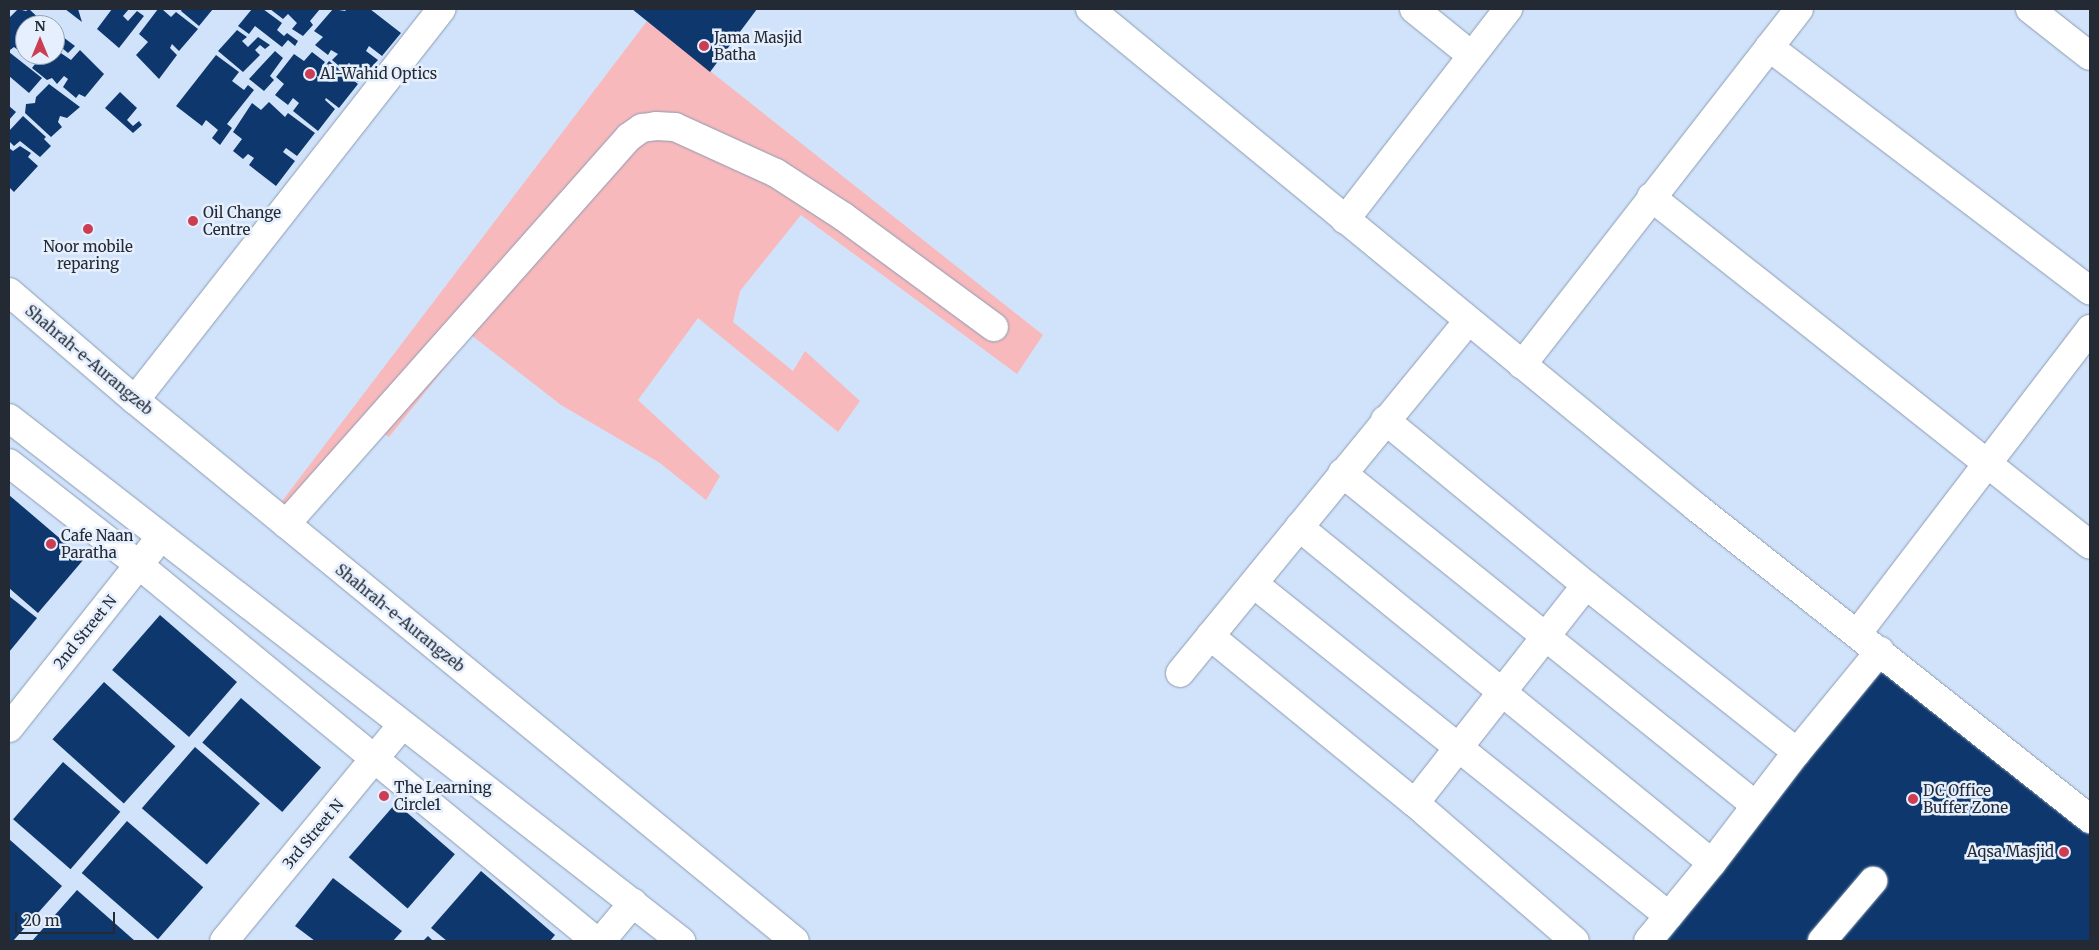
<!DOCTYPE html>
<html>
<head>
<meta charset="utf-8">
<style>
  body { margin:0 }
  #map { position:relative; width:2099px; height:950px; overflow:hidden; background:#d1e3fb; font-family:Merriweather,serif }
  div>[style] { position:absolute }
  .green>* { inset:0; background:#f8b9bc }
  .building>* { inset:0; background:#0e386d; transform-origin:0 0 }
  .roads { filter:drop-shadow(0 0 1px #8b9bb1) drop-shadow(0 0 1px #8b9bb1) }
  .minor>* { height:28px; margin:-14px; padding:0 14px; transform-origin:14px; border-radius:14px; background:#fff }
  .major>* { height:28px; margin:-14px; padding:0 14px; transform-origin:14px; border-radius:14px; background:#fff }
  .dots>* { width:14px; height:14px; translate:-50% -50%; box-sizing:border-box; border:2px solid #e5effe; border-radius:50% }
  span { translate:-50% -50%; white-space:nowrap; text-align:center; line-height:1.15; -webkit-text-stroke:5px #e5effe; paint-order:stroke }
  .poi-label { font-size:15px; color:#242a33 }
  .left { translate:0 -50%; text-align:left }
  .right { translate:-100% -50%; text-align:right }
  .street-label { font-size:15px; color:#242a33 }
  .frame { position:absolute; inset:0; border:10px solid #242a33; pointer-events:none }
  .north { position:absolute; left:15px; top:15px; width:50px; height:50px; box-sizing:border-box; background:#e5effe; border:1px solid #98a0ad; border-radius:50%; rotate:0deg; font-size:14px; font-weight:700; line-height:20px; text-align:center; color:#242a33 }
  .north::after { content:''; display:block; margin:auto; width:18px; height:22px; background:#cc3c53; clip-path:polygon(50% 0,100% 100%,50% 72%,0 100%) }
  .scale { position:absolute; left:15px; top:912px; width:100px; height:22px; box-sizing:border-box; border:2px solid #242a33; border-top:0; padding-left:6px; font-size:15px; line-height:18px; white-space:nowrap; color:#242a33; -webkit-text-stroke:4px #e5effe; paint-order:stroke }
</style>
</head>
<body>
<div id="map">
  <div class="green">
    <i style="clip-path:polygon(647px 21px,1043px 335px,1017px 374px,801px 215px,740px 291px,733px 322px,793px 371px,805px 351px,860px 401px,838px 432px,698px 318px,638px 400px,720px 476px,706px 500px,660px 463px,561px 405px,471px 335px,389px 437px,376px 428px,296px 533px,273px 513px)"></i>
  </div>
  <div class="building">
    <i style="clip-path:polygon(18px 9px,26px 11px,29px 9px,45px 24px,25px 25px,25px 44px,18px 50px,14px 47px,10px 50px,9px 18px)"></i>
    <i style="clip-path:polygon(65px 9px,78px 9px,82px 22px)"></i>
    <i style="clip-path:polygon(112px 9px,129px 9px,123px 16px,128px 21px,137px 11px,144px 16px,119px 48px,97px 29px)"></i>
    <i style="clip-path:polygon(158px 9px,162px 9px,171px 17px,176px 12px,198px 29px,179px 51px,172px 44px,170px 48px,177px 55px,159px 79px,136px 55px,148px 42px,139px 34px)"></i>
    <i style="clip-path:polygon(182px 9px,213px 9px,199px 26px,181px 11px)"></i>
    <i style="clip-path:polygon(252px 9px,263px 9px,282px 23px,277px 30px,284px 36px,287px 33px,298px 41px,295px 46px,288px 40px,282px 47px,255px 26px,249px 34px,238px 26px)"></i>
    <i style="clip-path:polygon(270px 9px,320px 9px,310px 21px,313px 25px,303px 36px,292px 29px,297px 23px,288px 14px,283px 19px)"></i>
    <i style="clip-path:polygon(333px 9px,345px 11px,347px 9px,370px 9px,401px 33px,382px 56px,369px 46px,366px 51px,378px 60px,358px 82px,332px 60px,338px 54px,331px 50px,328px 55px,315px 45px,323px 37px,314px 31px)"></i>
    <i style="clip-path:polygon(632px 9px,757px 9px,710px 72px)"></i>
    <i style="clip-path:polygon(237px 30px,247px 37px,242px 41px,248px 47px,258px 37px,270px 45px,265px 49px,260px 45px,255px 50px,260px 55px,243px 72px,218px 51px)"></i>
    <i style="clip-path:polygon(55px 31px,75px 46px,68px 53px,55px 42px)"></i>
    <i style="clip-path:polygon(55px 49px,71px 60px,80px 50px,104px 74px,85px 97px,79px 94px,76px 98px,63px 87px,68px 79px,64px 76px,57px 84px,52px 78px,47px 80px,32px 68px,35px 64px,27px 59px,29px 55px,55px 55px)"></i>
    <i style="clip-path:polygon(275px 51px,283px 58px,270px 76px,274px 80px,264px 91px,249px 79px)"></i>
    <i style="clip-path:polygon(9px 52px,42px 78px,29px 93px,9px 76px)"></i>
    <i style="clip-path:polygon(312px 52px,325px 62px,322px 66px,324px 68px,329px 61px,358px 84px,339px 108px,326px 98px,325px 100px,335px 109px,318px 131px,293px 111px,299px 103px,293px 98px,288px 105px,275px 95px,284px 84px,276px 77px,294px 54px,304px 61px)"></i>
    <i style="clip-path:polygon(216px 55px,239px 72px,232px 81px,244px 90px,248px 85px,254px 90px,227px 124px,232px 128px,220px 145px,212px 138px,218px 130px,206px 120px,202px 126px,176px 106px)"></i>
    <i style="clip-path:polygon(49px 84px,80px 107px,67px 118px,60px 116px,58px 122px,62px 127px,51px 137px,25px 113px,26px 104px,35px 103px,36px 97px)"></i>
    <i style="clip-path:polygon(120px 92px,137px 108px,127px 120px,133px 126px,139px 121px,142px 125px,133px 133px,105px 108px)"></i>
    <i style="clip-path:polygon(269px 102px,285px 117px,288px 113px,315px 133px,297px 156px,286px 148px,283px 152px,295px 161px,276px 186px,249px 165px,254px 158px,248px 154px,243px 159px,233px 151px,242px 139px,233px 132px,252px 103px,261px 110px)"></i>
    <i style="clip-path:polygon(9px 106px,16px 112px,9px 120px)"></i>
    <i style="clip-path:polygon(23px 116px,46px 137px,44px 139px,51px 146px,40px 157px,20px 141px,14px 146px,9px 141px,9px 131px)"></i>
    <i style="clip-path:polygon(20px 146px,31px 153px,28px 157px,38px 166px,14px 192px,9px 187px,9px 148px,13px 151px)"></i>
    <i style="clip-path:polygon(9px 495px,84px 559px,38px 613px,9px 588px)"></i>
    <i style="clip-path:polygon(9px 596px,37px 618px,9px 652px)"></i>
    <i style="left:160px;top:615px;width:102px;height:73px;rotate:41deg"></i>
    <i style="clip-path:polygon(1878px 651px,2090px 819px,2090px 941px,1647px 941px)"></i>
    <i style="left:104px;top:682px;width:96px;height:77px;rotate:42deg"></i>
    <i style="left:241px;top:698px;width:106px;height:59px;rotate:41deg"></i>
    <i style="left:195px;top:747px;width:86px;height:81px;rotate:41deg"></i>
    <i style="left:63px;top:762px;width:76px;height:76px;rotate:41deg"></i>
    <i style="left:396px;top:803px;width:78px;height:72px;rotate:41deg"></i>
    <i style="left:127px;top:821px;width:101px;height:69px;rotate:41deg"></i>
    <i style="clip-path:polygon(9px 839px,62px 886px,13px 941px,9px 941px)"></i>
    <i style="clip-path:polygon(481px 871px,555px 935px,550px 941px,447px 941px,431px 928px)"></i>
    <i style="clip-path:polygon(333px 878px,402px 931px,393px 941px,315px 941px,295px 926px)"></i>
    <i style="clip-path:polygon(77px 890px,135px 941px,32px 941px)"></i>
    <i style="clip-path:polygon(428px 936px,433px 941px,423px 941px)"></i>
  </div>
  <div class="roads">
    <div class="minor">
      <i style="left:1090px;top:9px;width:784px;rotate:39.41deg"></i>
      <i style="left:1696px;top:507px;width:503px;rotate:38.37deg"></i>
      <i style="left:1414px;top:9px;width:73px;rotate:38.9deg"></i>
      <i style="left:2030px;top:9px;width:76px;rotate:38.1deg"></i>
      <i style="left:1769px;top:47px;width:403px;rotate:37.2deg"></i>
      <i style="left:1651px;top:197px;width:560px;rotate:38.4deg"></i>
      <i style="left:1345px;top:220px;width:267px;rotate:-52.3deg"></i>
      <i style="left:1522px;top:365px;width:451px;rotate:-52.1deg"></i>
      <i style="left:135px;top:400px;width:497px;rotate:-51.9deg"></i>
      <i style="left:1385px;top:420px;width:260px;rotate:39.4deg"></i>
      <i style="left:1586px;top:585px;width:269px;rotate:38.4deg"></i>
      <i style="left:9px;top:463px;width:165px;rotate:38.1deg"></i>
      <i style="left:139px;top:565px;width:592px;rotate:39.45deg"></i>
      <i style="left:1342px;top:473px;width:530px;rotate:38.79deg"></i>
      <i style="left:286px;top:524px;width:517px;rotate:-48.45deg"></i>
      <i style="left:629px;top:137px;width:16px;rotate:-35deg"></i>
      <i style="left:642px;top:128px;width:14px;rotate:-8deg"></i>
      <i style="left:656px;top:126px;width:19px;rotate:3deg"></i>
      <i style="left:675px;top:127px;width:111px;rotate:24.5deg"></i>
      <i style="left:776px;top:173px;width:81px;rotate:32.9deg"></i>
      <i style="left:844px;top:217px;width:186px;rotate:36.3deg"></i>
      <i style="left:1299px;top:527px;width:532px;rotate:39.13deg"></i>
      <i style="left:1254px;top:584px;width:531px;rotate:38.66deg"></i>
      <i style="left:1857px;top:634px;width:384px;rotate:-52.6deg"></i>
      <i style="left:1210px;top:636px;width:264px;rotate:39.2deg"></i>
      <i style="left:1415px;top:803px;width:211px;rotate:40.8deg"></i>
      <i style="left:1180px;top:673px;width:455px;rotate:-50.7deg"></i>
      <i style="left:9px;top:728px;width:244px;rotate:-51.5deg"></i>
      <i style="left:1415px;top:803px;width:277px;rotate:-51.9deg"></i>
      <i style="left:224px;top:941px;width:278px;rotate:-50.5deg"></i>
      <i style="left:601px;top:941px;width:50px;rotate:-49.9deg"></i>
      <i style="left:1648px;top:941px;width:101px;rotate:-50.6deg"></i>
      <i style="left:1712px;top:863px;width:140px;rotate:-52.6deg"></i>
      <i style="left:1797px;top:752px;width:131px;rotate:-50.6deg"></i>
      <i style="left:1822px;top:941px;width:79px;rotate:-49.6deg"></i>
    </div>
    <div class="major">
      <i style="left:9px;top:292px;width:166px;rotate:40.6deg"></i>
      <i style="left:135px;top:400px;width:853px;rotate:39.34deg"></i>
      <i style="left:9px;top:418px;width:852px;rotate:37.89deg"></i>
    </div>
  </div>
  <div class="dots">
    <i style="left:704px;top:46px;background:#cc3c53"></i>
    <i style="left:310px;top:74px;background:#cc3c53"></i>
    <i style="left:193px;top:221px;background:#cc3c53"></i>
    <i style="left:88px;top:229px;background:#cc3c53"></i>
    <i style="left:51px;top:544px;background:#cc3c53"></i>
    <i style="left:384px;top:796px;background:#cc3c53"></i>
    <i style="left:1913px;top:799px;background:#cc3c53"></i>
    <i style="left:2064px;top:852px;background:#cc3c53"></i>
  </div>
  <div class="poi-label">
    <span class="left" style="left:714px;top:46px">Jama Masjid<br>Batha</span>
    <span class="left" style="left:320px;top:74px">Al-Wahid Optics</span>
    <span class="left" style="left:203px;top:221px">Oil Change<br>Centre</span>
    <span style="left:88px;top:255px">Noor mobile<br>reparing</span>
    <span class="left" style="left:61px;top:544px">Cafe Naan<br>Paratha</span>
    <span class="left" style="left:394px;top:796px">The Learning<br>Circle1</span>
    <span class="left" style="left:1923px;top:799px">DC Office<br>Buffer Zone</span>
    <span class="right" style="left:2054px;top:852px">Aqsa Masjid</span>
  </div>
  <div class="street-label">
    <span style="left:89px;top:360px;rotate:40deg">Shahrah-e-Aurangzeb</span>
    <span style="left:400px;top:618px;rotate:39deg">Shahrah-e-Aurangzeb</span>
    <span style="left:85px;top:632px;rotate:-51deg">2nd Street N</span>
    <span style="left:313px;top:834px;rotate:-50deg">3rd Street N</span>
  </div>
  <div class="frame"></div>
  <div class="north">N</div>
  <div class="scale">20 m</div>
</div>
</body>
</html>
